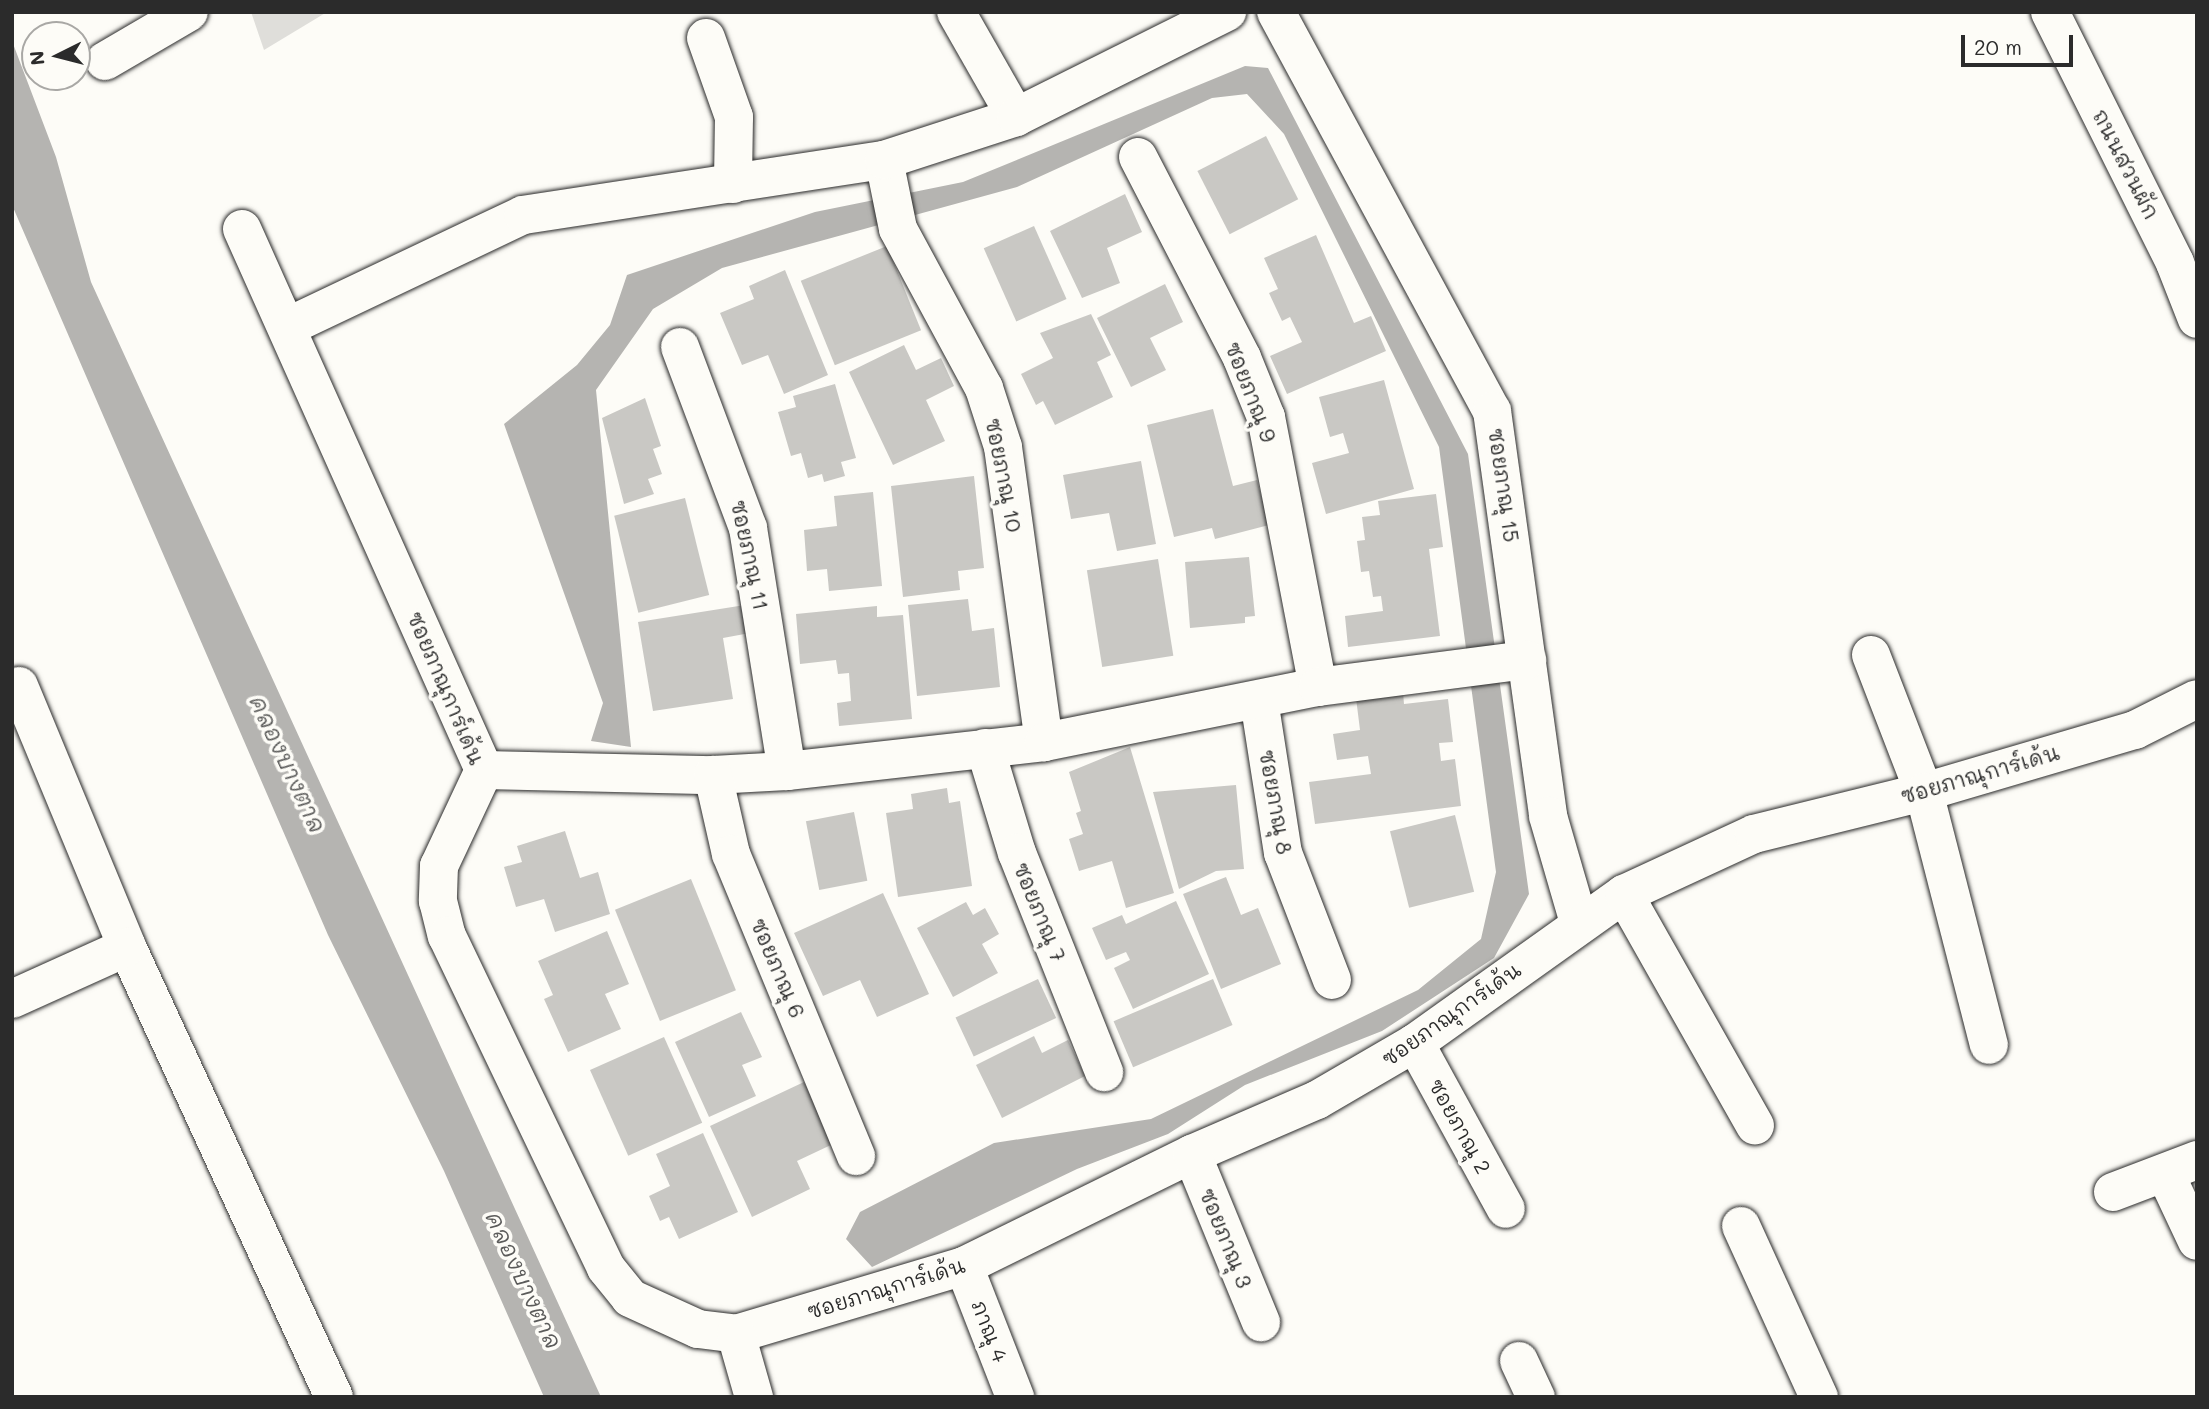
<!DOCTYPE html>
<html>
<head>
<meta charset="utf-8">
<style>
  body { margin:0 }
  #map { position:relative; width:2209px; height:1409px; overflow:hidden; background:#fdfcf7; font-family:Mali,"Playpen Sans Thai",sans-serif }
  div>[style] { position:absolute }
  .green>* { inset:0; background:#dfdeda }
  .water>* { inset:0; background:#b5b4b1 }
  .building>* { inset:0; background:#c9c8c4; transform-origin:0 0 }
  .roads { filter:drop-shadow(0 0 2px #2b2b2b) drop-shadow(0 0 2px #2b2b2b) }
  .minor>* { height:38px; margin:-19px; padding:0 19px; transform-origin:19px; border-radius:19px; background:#fdfcf7 }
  span { translate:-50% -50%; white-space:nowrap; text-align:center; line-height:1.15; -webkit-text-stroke:7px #fdfcf7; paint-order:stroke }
  .street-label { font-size:21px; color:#2b2b2b }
  .water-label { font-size:23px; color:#5b5b5a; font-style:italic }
  .frame { position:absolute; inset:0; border:14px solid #2b2b2b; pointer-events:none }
  .north { position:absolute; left:21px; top:21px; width:70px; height:70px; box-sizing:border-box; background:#fdfcf7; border:2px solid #a9a8a5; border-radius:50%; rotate:264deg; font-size:19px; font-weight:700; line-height:28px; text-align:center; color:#2b2b2b }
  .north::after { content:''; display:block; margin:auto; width:24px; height:32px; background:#2b2b2b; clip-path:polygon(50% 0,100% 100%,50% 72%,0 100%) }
  .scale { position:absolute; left:1961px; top:35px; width:112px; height:32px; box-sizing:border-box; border:4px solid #2b2b2b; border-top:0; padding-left:9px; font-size:21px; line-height:24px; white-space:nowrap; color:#2b2b2b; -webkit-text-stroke:5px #fdfcf7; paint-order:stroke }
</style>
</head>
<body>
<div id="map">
  <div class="green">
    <i style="clip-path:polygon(251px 12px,327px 12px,264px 50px)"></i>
  </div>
  <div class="water">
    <i style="clip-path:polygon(12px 41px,56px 157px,91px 282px,601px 1397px,544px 1397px,444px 1171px,328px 935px,12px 205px)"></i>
    <i style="clip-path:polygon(1245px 66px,1268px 68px,1468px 454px,1529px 894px,1494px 958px,1382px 1031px,1245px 1085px,1168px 1134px,1077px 1169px,872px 1267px,846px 1239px,860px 1212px,994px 1143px,1151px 1119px,1418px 990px,1481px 939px,1496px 872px,1439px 447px,1284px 134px,1247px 94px,1212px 98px,1017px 187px,722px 268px,653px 309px,596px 390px,631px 747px,591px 741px,603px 703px,504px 424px,577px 365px,610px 325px,627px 275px,815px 212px,963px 182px)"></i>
  </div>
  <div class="building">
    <i style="left:1266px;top:136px;width:71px;height:77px;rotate:63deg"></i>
    <i style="clip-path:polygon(1125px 194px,1142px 232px,1107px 248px,1120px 283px,1082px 298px,1050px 231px)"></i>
    <i style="left:1034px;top:226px;width:80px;height:55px;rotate:66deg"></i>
    <i style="clip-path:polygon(1316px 235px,1354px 323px,1371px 316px,1386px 351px,1287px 394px,1270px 356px,1302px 342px,1290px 317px,1282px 321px,1269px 293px,1278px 289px,1264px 258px)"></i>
    <i style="left:887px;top:246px;width:91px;height:93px;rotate:68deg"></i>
    <i style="clip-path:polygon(785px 270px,828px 375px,784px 394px,768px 355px,742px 365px,720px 313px,754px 299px,749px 286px)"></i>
    <i style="clip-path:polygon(1165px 284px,1183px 322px,1150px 338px,1166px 370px,1131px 387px,1097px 318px)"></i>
    <i style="clip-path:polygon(1091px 314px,1111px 355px,1097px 362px,1113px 397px,1055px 425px,1043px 401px,1036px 405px,1021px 374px,1053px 358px,1040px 333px)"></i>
    <i style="clip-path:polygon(904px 345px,916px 370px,941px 358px,954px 386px,926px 400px,945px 441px,893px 465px,849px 372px)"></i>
    <i style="clip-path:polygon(1384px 380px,1414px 489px,1326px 514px,1312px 463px,1349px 453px,1343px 433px,1330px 437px,1319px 397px)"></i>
    <i style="clip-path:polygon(835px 384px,856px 458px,841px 462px,845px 476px,824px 482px,822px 474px,808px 478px,801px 453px,791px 456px,778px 412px,796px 407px,793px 396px)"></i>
    <i style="clip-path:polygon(645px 398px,661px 446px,653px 449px,662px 474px,648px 479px,654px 494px,624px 504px,602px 418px)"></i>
    <i style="clip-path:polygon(1213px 409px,1233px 486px,1257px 480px,1269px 525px,1215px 539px,1212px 528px,1174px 537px,1147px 425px)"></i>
    <i style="clip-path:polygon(1141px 461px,1156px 544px,1117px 551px,1109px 513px,1071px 519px,1063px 475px)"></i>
    <i style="clip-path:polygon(974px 476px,984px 568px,958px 571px,960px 590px,903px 597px,891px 486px)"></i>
    <i style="clip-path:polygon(873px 492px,882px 586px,829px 591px,827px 569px,807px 571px,804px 530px,837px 526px,834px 496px)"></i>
    <i style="clip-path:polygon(1436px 494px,1443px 547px,1429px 549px,1440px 636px,1348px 647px,1345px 616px,1383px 611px,1381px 596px,1373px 597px,1369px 571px,1361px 572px,1357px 541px,1365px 540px,1362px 517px,1380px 515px,1378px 501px)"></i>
    <i style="left:685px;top:498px;width:100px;height:73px;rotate:76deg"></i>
    <i style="clip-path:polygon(1249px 557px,1255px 616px,1245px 617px,1245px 623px,1190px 628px,1185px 562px)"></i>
    <i style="left:1158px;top:559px;width:98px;height:72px;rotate:81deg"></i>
    <i style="clip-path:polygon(968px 599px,972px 631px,994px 628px,1000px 687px,917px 696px,908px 605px)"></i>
    <i style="clip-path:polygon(745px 605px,750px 633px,723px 638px,733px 699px,653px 711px,638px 622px)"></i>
    <i style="clip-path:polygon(877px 606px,877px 617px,903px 615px,912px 719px,839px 726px,837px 703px,851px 701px,849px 673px,838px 674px,836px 660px,800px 664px,796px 614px)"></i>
    <i style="clip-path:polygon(1403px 692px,1404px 704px,1448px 699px,1453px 742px,1439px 743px,1441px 761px,1455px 759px,1461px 806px,1315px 824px,1309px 782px,1371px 774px,1368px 756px,1337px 760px,1333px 734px,1360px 730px,1356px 698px)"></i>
    <i style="clip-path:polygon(1130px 747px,1174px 893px,1126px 908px,1112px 861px,1079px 871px,1069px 839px,1083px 834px,1076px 813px,1081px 811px,1069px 772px)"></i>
    <i style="clip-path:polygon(1236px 785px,1244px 869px,1216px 871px,1179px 889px,1153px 792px)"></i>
    <i style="clip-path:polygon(947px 788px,949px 803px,960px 801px,972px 886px,898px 897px,886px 813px,913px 809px,911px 794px)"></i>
    <i style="left:854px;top:812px;width:70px;height:49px;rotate:79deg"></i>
    <i style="left:1455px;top:815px;width:79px;height:67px;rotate:76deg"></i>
    <i style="clip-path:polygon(565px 831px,580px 878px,598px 872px,610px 914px,555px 932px,544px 899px,516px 907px,504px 867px,522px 862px,517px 846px)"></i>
    <i style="clip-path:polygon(1226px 877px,1241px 915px,1258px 908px,1281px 964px,1221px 989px,1183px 894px)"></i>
    <i style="left:691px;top:879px;width:120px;height:82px;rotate:68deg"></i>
    <i style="clip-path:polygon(883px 893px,929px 994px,877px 1017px,860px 980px,823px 996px,794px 933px)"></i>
    <i style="clip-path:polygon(1176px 901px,1209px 974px,1133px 1009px,1114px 968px,1130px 960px,1126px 952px,1106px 960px,1092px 928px,1122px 915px,1126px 924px)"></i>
    <i style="clip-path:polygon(966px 902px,973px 915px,985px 908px,999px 934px,982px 944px,998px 973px,953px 997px,917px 928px)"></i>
    <i style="clip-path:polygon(607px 931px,629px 984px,605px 994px,621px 1029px,568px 1052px,544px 999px,553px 995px,538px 961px)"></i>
    <i style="left:1038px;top:979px;width:43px;height:91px;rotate:65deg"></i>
    <i style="left:1213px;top:979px;width:50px;height:108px;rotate:67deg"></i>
    <i style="clip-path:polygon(741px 1012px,762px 1057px,742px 1065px,756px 1096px,709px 1117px,675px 1042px)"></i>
    <i style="clip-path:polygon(1034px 1036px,1042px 1053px,1068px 1040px,1085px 1076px,1002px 1118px,976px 1065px)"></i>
    <i style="left:664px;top:1037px;width:94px;height:81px;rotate:66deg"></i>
    <i style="clip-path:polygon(804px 1082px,833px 1144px,797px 1161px,810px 1189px,752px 1217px,710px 1126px)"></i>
    <i style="clip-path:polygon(703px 1133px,738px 1212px,679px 1239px,669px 1217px,660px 1221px,649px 1196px,670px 1186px,656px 1154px)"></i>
  </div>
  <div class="roads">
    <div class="minor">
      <i style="left:956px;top:12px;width:121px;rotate:60.3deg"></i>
      <i style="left:1276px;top:12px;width:454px;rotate:61.6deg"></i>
      <i style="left:1492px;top:411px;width:409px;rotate:82.1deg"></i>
      <i style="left:1548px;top:816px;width:111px;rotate:73.8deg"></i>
      <i style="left:2050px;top:12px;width:280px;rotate:63.5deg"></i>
      <i style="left:2175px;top:263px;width:60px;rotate:68.6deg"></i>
      <i style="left:706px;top:38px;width:84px;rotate:70.5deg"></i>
      <i style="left:734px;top:117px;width:67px;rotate:90.9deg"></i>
      <i style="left:105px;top:61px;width:97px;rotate:-30.3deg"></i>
      <i style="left:1138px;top:157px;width:226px;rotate:62.6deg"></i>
      <i style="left:1242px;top:358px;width:64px;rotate:67.9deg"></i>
      <i style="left:1266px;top:417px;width:275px;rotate:79.1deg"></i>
      <i style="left:884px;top:160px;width:70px;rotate:78.5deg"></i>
      <i style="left:898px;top:229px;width:181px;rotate:61.6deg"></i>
      <i style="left:984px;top:388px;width:62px;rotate:72.1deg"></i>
      <i style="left:1003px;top:447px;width:298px;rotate:82.1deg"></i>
      <i style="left:242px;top:229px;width:593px;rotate:65.9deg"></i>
      <i style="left:484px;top:770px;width:106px;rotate:115.1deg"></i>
      <i style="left:439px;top:866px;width:35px;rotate:92deg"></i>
      <i style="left:438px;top:901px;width:36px;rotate:76deg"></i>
      <i style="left:447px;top:936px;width:368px;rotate:64.4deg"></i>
      <i style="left:606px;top:1268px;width:38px;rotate:51deg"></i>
      <i style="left:630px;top:1298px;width:75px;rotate:24.5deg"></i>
      <i style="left:698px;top:1329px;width:38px;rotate:7deg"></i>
      <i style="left:736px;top:1334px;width:238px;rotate:-16.6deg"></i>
      <i style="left:964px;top:1266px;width:254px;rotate:-26.2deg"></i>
      <i style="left:1192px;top:1154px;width:136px;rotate:-23.4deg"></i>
      <i style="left:1317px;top:1100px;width:113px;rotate:-30.2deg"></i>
      <i style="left:1415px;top:1043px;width:257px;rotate:-35.5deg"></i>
      <i style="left:1624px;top:894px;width:143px;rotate:-24.8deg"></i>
      <i style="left:1754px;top:834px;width:175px;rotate:-13.9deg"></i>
      <i style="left:1924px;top:792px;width:220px;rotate:-16.4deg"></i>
      <i style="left:2135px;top:730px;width:69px;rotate:-26.6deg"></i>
      <i style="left:287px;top:327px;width:261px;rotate:-25.4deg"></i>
      <i style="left:523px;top:215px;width:365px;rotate:-8.7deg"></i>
      <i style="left:884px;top:160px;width:139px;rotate:-18deg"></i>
      <i style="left:1016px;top:117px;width:236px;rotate:-26.5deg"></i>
      <i style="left:680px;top:347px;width:193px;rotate:69.4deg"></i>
      <i style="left:748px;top:528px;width:246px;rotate:80.9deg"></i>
      <i style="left:1871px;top:655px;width:147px;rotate:68.9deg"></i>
      <i style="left:1924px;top:792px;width:261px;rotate:75.6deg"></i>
      <i style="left:19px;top:686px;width:282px;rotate:67.5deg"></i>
      <i style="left:127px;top:947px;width:495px;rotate:65.3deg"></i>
      <i style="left:1259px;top:700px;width:155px;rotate:81.1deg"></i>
      <i style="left:1283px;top:853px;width:136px;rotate:68.9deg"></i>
      <i style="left:985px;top:748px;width:110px;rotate:73.1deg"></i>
      <i style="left:1017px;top:853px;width:236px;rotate:68.3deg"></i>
      <i style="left:484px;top:770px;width:229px;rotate:1.3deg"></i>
      <i style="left:713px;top:775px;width:74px;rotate:-3.1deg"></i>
      <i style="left:787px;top:771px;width:259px;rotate:-6.4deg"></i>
      <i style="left:1044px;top:742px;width:279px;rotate:-11.4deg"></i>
      <i style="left:1318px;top:687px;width:211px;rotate:-7.4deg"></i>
      <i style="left:713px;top:775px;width:81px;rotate:77.2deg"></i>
      <i style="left:731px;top:854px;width:327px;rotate:67.5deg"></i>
      <i style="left:1624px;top:894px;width:266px;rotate:60.5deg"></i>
      <i style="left:12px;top:999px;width:126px;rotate:-24.3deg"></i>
      <i style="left:1415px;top:1043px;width:189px;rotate:61.3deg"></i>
      <i style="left:1192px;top:1154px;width:182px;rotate:67.7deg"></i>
      <i style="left:2165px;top:1173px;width:75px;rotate:64.8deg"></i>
      <i style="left:2113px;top:1192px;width:90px;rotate:-20.9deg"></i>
      <i style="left:1741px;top:1226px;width:188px;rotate:65.5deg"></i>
      <i style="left:964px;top:1266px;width:141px;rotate:68.7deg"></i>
      <i style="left:736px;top:1334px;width:66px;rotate:74.1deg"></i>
      <i style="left:1519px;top:1361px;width:40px;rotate:65deg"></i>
    </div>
  </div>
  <div class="street-label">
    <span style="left:2126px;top:164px;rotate:63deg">ถนนสวนผัก</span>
    <span style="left:1251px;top:392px;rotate:69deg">ซอยภาณุ 9</span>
    <span style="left:1004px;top:475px;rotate:79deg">ซอยภาณุ 10</span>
    <span style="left:1504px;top:485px;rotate:82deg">ซอยภาณุ 15</span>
    <span style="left:750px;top:555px;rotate:78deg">ซอยภาณุ 11</span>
    <span style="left:446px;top:688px;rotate:67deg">ซอยภาณุการ์เด้น</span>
    <span style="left:1980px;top:774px;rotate:-16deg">ซอยภาณุการ์เด้น</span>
    <span style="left:1276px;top:802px;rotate:80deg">ซอยภาณุ 8</span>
    <span style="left:1040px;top:912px;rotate:68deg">ซอยภาณุ 7</span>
    <span style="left:778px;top:968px;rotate:67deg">ซอยภาณุ 6</span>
    <span style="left:1451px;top:1014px;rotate:-35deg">ซอยภาณุการ์เด้น</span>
    <span style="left:1460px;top:1126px;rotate:61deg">ซอยภาณุ 2</span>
    <span style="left:1226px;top:1238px;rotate:68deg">ซอยภาณุ 3</span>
    <span style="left:886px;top:1288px;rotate:-17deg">ซอยภาณุการ์เด้น</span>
    <span style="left:990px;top:1331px;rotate:69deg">ภาณุ 4</span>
  </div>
  <div class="water-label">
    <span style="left:288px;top:764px;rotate:65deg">คลองบางตาล</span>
    <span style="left:524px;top:1280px;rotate:65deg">คลองบางตาล</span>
  </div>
  <div class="frame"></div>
  <div class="north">N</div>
  <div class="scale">20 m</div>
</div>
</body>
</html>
